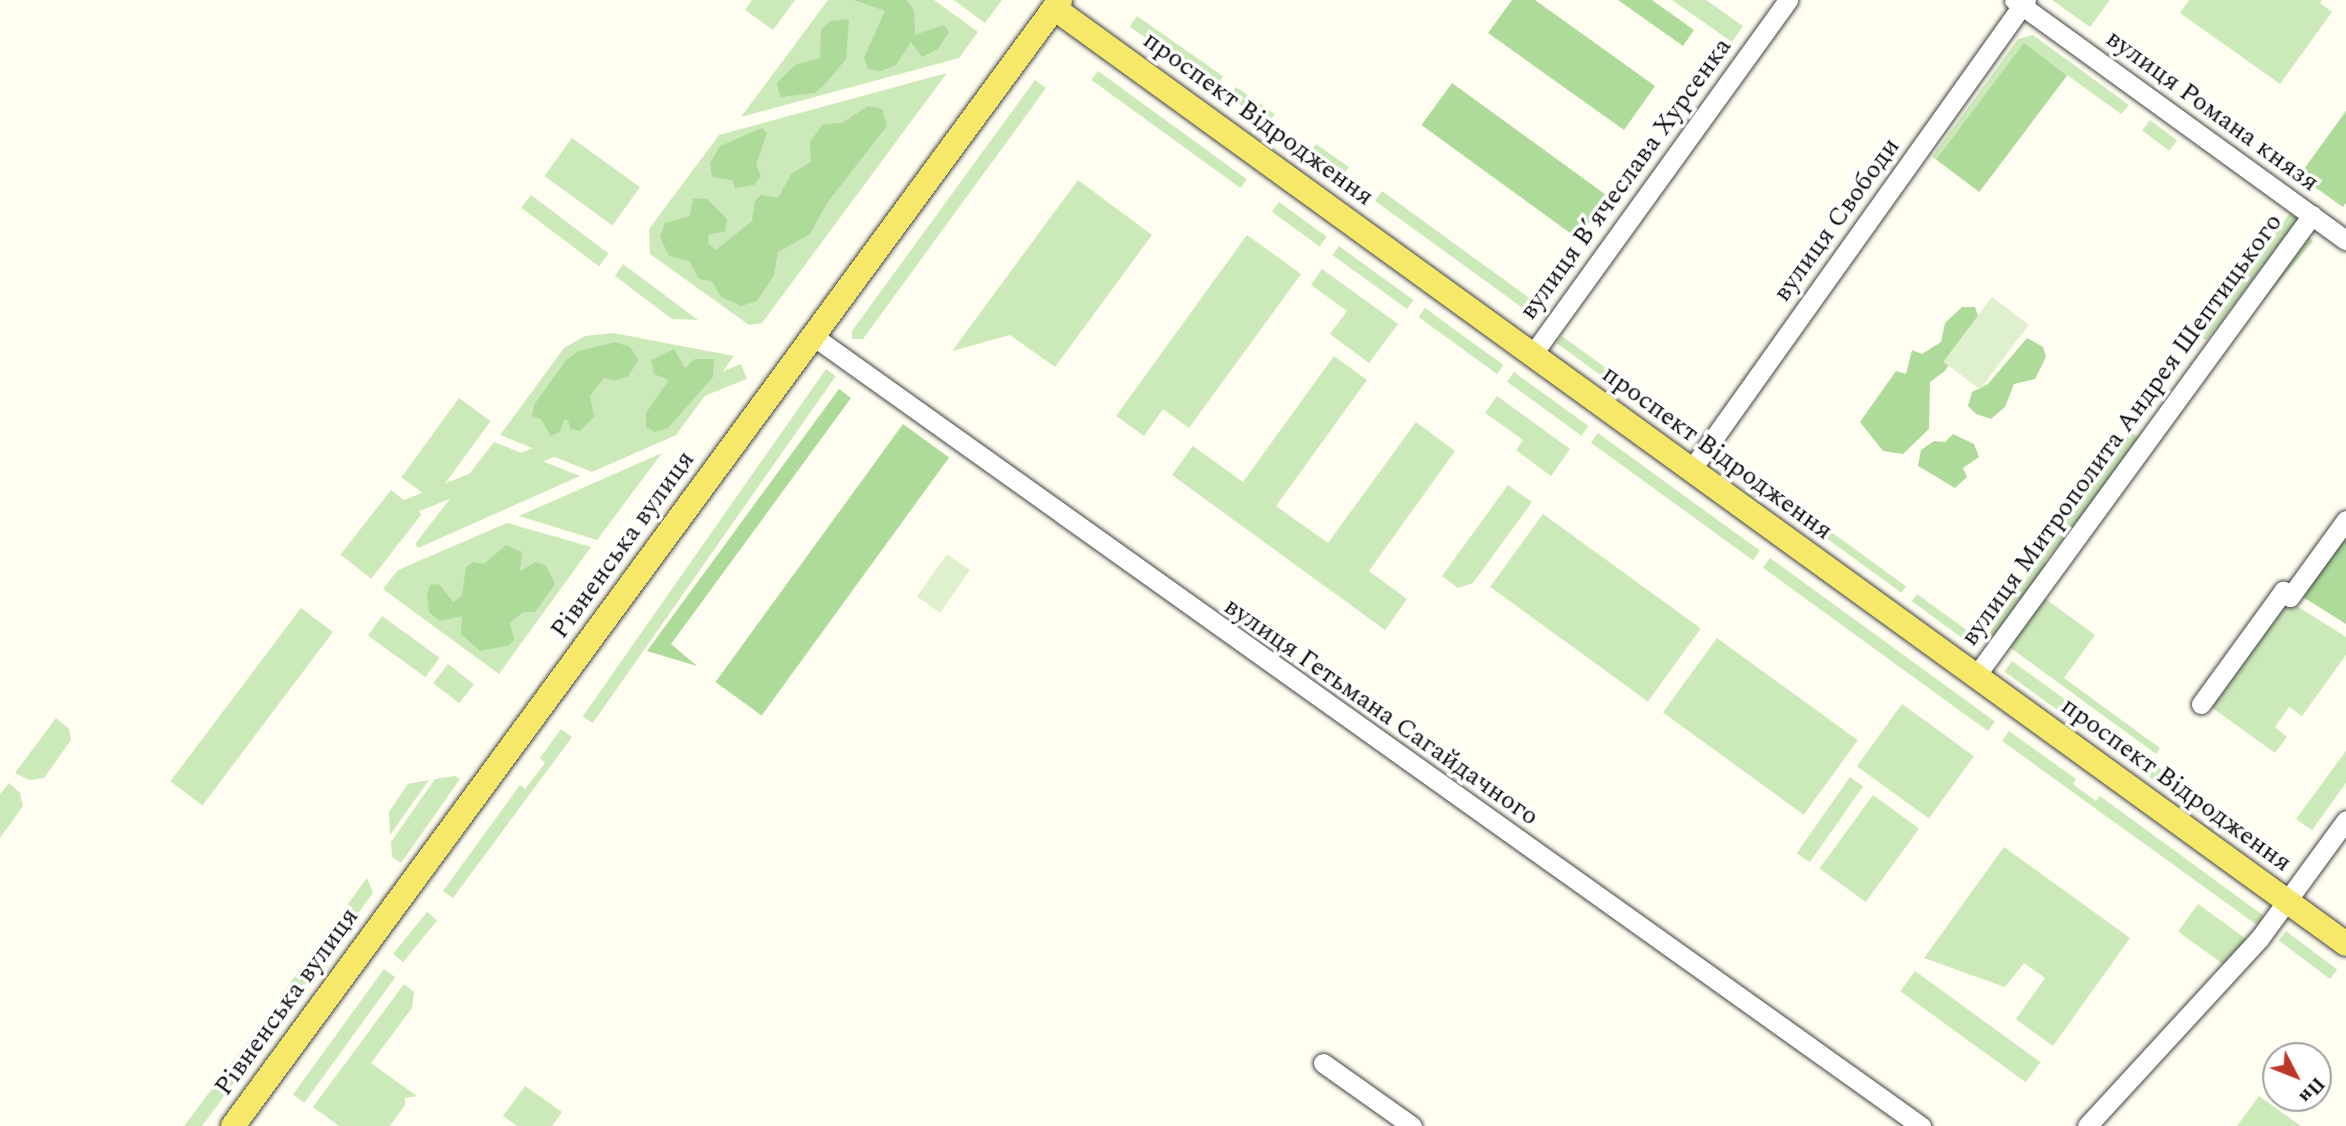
<!DOCTYPE html>
<html>
<head>
<meta charset="utf-8">
<style>
  body { margin:0 }
  #map { position:relative; width:2346px; height:1126px; overflow:hidden; background:#fffef1; font-family:Spectral,serif }
  div>[style] { position:absolute }
  .green>* { inset:0; background:#cce9ba; transform-origin:0 0 }
  .forest>* { inset:0; background:#aeda9a; transform-origin:0 0 }
  .pitch>* { inset:0; background:#dff0cc; transform-origin:0 0 }
  .roads { filter:drop-shadow(0 0 2px #424242) drop-shadow(0 0 2px #424242) }
  .minor>* { height:19px; margin:-9.5px; padding:0 9.5px; transform-origin:9.5px; border-radius:9.5px; background:#fff }
  .major>* { height:24px; margin:-12px; padding:0 12px; transform-origin:12px; border-radius:12px; background:#f6e869 }
  span { translate:-50% -50%; white-space:nowrap; text-align:center; line-height:1.15; -webkit-text-stroke:7px #fff; paint-order:stroke }
  .street-label { font-size:26px; color:#0f0f0f }
  .north { position:absolute; left:2262px; top:1042px; width:70px; height:70px; box-sizing:border-box; background:#fff; border:2px solid #9f9f9f; border-radius:50%; rotate:132deg; font-size:19px; font-weight:700; line-height:28px; text-align:center; color:#0f0f0f }
  .north::after { content:''; display:block; margin:auto; width:24px; height:32px; background:#be3628; clip-path:polygon(50% 0,100% 100%,50% 72%,0 100%) }
</style>
</head>
<body>
<div id="map">
  <div class="green">
    <i style="clip-path:polygon(752px 0,795px 0,773px 30px,745px 10px)"></i>
    <i style="clip-path:polygon(828px 0,934px 0,978px 32px,959px 58px,741px 117px)"></i>
    <i style="clip-path:polygon(954px 0,1002px 0,985px 23px)"></i>
    <i style="clip-path:polygon(1672px 0,1706px 0,1743px 26px,1732px 42px)"></i>
    <i style="clip-path:polygon(2052px 0,2110px 0,2090px 27px)"></i>
    <i style="clip-path:polygon(2189px 0,2322px 0,2320px 3px,2332px 12px,2280px 84px,2180px 13px)"></i>
    <i style="left:1137px;top:16px;width:105px;height:13px;rotate:35deg"></i>
    <i style="clip-path:polygon(2033px 35px,2129px 105px,2121px 114px,2024px 44px,1938px 161px,1932px 157px,2018px 39px)"></i>
    <i style="left:1098px;top:71px;width:184px;height:11px;rotate:36deg"></i>
    <i style="clip-path:polygon(947px 73px,762px 323px,749px 325px,650px 254px,649px 229px,719px 135px)"></i>
    <i style="clip-path:polygon(1035px 80px,1046px 88px,863px 339px,852px 339px,852px 331px)"></i>
    <i style="left:1236px;top:87px;width:47px;height:12px;rotate:35deg"></i>
    <i style="left:2150px;top:120px;width:34px;height:13px;rotate:37deg"></i>
    <i style="left:572px;top:138px;width:84px;height:47px;rotate:36deg"></i>
    <i style="left:1316px;top:144px;width:40px;height:12px;rotate:35deg"></i>
    <i style="clip-path:polygon(1078px 180px,1152px 235px,1055px 367px,1010px 335px,952px 351px)"></i>
    <i style="left:1382px;top:191px;width:198px;height:12px;rotate:36deg"></i>
    <i style="left:531px;top:195px;width:97px;height:16px;rotate:37deg"></i>
    <i style="left:1279px;top:202px;width:59px;height:12px;rotate:36deg"></i>
    <i style="left:2290px;top:213px;width:10px;height:152px;rotate:37deg"></i>
    <i style="clip-path:polygon(1247px 235px,1301px 274px,1189px 428px,1163px 409px,1144px 436px,1116px 416px)"></i>
    <i style="left:2307px;top:236px;width:8px;height:427px;rotate:40deg"></i>
    <i style="left:1339px;top:246px;width:92px;height:11px;rotate:36deg"></i>
    <i style="clip-path:polygon(623px 264px,698px 320px,672px 319px,615px 276px)"></i>
    <i style="clip-path:polygon(1322px 269px,1398px 324px,1369px 363px,1330px 334px,1347px 311px,1311px 285px)"></i>
    <i style="left:1425px;top:308px;width:97px;height:11px;rotate:36deg"></i>
    <i style="clip-path:polygon(613px 333px,734px 356px,676px 435px,592px 472px,500px 435px,564px 348px,585px 336px)"></i>
    <i style="left:1562px;top:336px;width:167px;height:9px;rotate:36deg"></i>
    <i style="clip-path:polygon(1334px 356px,1367px 380px,1276px 506px,1328px 543px,1416px 422px,1455px 451px,1369px 571px,1407px 599px,1385px 630px,1172px 475px,1193px 446px,1243px 482px)"></i>
    <i style="left:741px;top:364px;width:16px;height:379px;rotate:68deg"></i>
    <i style="left:826px;top:369px;width:12px;height:424px;rotate:35deg"></i>
    <i style="left:1514px;top:372px;width:92px;height:12px;rotate:36deg"></i>
    <i style="clip-path:polygon(1497px 396px,1570px 449px,1551px 476px,1516px 450px,1523px 440px,1485px 413px)"></i>
    <i style="left:459px;top:398px;width:39px;height:98px;rotate:36deg"></i>
    <i style="left:2131px;top:432px;width:11px;height:120px;rotate:38deg"></i>
    <i style="left:1598px;top:433px;width:200px;height:12px;rotate:36deg"></i>
    <i style="clip-path:polygon(494px 442px,580px 476px,418px 548px,415px 544px)"></i>
    <i style="clip-path:polygon(662px 453px,597px 540px,519px 516px)"></i>
    <i style="clip-path:polygon(1508px 485px,1532px 502px,1473px 583px,1458px 588px,1442px 576px)"></i>
    <i style="left:391px;top:490px;width:39px;height:82px;rotate:38deg"></i>
    <i style="left:1775px;top:491px;width:162px;height:8px;rotate:36deg"></i>
    <i style="left:1543px;top:514px;width:195px;height:90px;rotate:36deg"></i>
    <i style="clip-path:polygon(507px 523px,591px 547px,499px 674px,383px 589px,398px 570px)"></i>
    <i style="left:1770px;top:558px;width:278px;height:12px;rotate:36deg"></i>
    <i style="left:2039px;top:559px;width:11px;height:89px;rotate:34deg"></i>
    <i style="left:1917px;top:594px;width:65px;height:9px;rotate:36deg"></i>
    <i style="clip-path:polygon(2043px 597px,2095px 635px,2064px 678px,2160px 748px,2156px 754px,2008px 646px)"></i>
    <i style="clip-path:polygon(2284px 598px,2346px 637px,2346px 655px,2302px 716px,2289px 707px,2275px 727px,2287px 737px,2275px 753px,2207px 704px)"></i>
    <i style="left:301px;top:608px;width:40px;height:217px;rotate:37deg"></i>
    <i style="left:382px;top:616px;width:71px;height:24px;rotate:36deg"></i>
    <i style="left:1717px;top:638px;width:174px;height:92px;rotate:36deg"></i>
    <i style="left:2012px;top:661px;width:296px;height:13px;rotate:36deg"></i>
    <i style="left:448px;top:664px;width:33px;height:24px;rotate:38deg"></i>
    <i style="left:1902px;top:704px;width:89px;height:77px;rotate:36deg"></i>
    <i style="clip-path:polygon(56px 718px,69px 729px,71px 740px,44px 778px,29px 780px,15px 773px)"></i>
    <i style="clip-path:polygon(561px 729px,572px 737px,453px 898px,443px 891px,520px 785px,525px 789px,545px 763px,540px 758px)"></i>
    <i style="clip-path:polygon(2009px 731px,2076px 779px,2073px 784px,2096px 801px,2100px 796px,2264px 916px,2257px 925px,2002px 741px)"></i>
    <i style="clip-path:polygon(2346px 751px,2346px 783px,2312px 830px,2296px 819px)"></i>
    <i style="clip-path:polygon(455px 776px,460px 779px,401px 863px,392px 857px,391px 842px,435px 779px)"></i>
    <i style="left:1850px;top:777px;width:16px;height:93px;rotate:35deg"></i>
    <i style="clip-path:polygon(429px 780px,390px 835px,389px 812px,408px 784px)"></i>
    <i style="clip-path:polygon(9px 783px,20px 793px,23px 806px,0 838px,0 794px)"></i>
    <i style="left:1873px;top:795px;width:57px;height:91px;rotate:36deg"></i>
    <i style="clip-path:polygon(2004px 847px,2130px 938px,2053px 1046px,2016px 1019px,2045px 978px,2024px 963px,2005px 987px,1924px 958px)"></i>
    <i style="clip-path:polygon(367px 878px,373px 893px,297px 997px,279px 998px)"></i>
    <i style="left:2198px;top:904px;width:60px;height:34px;rotate:36deg"></i>
    <i style="left:427px;top:912px;width:13px;height:54px;rotate:39deg"></i>
    <i style="left:2286px;top:931px;width:64px;height:12px;rotate:37deg"></i>
    <i style="left:384px;top:969px;width:14px;height:155px;rotate:36deg"></i>
    <i style="left:1915px;top:971px;width:155px;height:25px;rotate:36deg"></i>
    <i style="clip-path:polygon(404px 984px,414px 992px,412px 1008px,371px 1063px,417px 1096px,405px 1098px,405px 1105px,390px 1126px,339px 1126px,313px 1107px)"></i>
    <i style="clip-path:polygon(270px 1012px,275px 1028px,202px 1126px,184px 1126px)"></i>
    <i style="clip-path:polygon(525px 1086px,562px 1112px,552px 1126px,517px 1126px,503px 1116px)"></i>
    <i style="clip-path:polygon(2259px 1096px,2301px 1126px,2237px 1126px)"></i>
  </div>
  <div class="forest">
    <i style="clip-path:polygon(854px 0,906px 0,914px 10px,915px 35px,944px 25px,949px 32px,938px 49px,922px 57px,911px 42px,896px 65px,881px 71px,868px 69px,864px 58px,885px 11px)"></i>
    <i style="clip-path:polygon(1512px 0,1535px 0,1655px 86px,1624px 130px,1488px 33px)"></i>
    <i style="clip-path:polygon(1618px 0,1652px 0,1694px 30px,1683px 46px)"></i>
    <i style="clip-path:polygon(849px 19px,846px 59px,825px 84px,815px 93px,780px 97px,777px 83px,795px 65px,820px 58px,821px 29px,831px 21px)"></i>
    <i style="left:2024px;top:43px;width:54px;height:146px;rotate:37deg"></i>
    <i style="left:1452px;top:83px;width:193px;height:52px;rotate:36deg"></i>
    <i style="clip-path:polygon(868px 106px,882px 109px,887px 126px,827px 203px,810px 234px,778px 252px,774px 275px,757px 301px,741px 306px,721px 297px,712px 281px,699px 279px,689px 261px,669px 256px,660px 237px,665px 223px,690px 216px,693px 198px,707px 199px,727px 219px,725px 232px,709px 234px,708px 243px,716px 250px,752px 221px,755px 201px,761px 195px,778px 198px,791px 174px,811px 162px,810px 142px,823px 124px,842px 123px)"></i>
    <i style="clip-path:polygon(2346px 111px,2346px 203px,2343px 207px,2299px 176px)"></i>
    <i style="clip-path:polygon(762px 128px,767px 133px,756px 165px,761px 176px,754px 185px,735px 188px,732px 180px,712px 177px,710px 163px,720px 146px)"></i>
    <i style="clip-path:polygon(1962px 307px,1975px 307px,1978px 316px,1945px 371px,1930px 382px,1929px 429px,1903px 454px,1883px 451px,1860px 422px,1896px 371px,1906px 374px,1912px 350px,1922px 354px,1941px 342px,1945px 323px)"></i>
    <i style="clip-path:polygon(2027px 338px,2043px 347px,2046px 357px,2035px 379px,2014px 384px,2005px 407px,1991px 419px,1976px 414px,1968px 406px,1972px 392px,1988px 384px)"></i>
    <i style="clip-path:polygon(615px 342px,630px 347px,639px 360px,628px 376px,614px 381px,604px 378px,590px 396px,594px 417px,580px 431px,570px 429px,568px 420px,564px 419px,560px 432px,551px 436px,541px 419px,532px 416px,534px 405px,567px 359px,579px 351px)"></i>
    <i style="clip-path:polygon(674px 349px,685px 368px,695px 359px,714px 359px,713px 377px,668px 428px,655px 432px,646px 427px,646px 413px,669px 380px,654px 374px,651px 360px)"></i>
    <i style="clip-path:polygon(839px 389px,851px 398px,671px 644px,697px 666px,647px 651px)"></i>
    <i style="left:903px;top:424px;width:57px;height:319px;rotate:36deg"></i>
    <i style="clip-path:polygon(1953px 434px,1974px 444px,1979px 457px,1963px 468px,1967px 477px,1955px 488px,1918px 466px,1921px 450px,1934px 441px,1945px 442px)"></i>
    <i style="clip-path:polygon(2346px 528px,2346px 624px,2298px 594px)"></i>
    <i style="clip-path:polygon(506px 545px,522px 552px,520px 571px,536px 562px,546px 566px,555px 584px,535px 612px,523px 612px,510px 623px,514px 639px,510px 645px,480px 651px,461px 634px,462px 616px,440px 621px,429px 612px,427px 596px,430px 585px,439px 584px,453px 602px,462px 595px,466px 567px,473px 562px,484px 564px)"></i>
  </div>
  <div class="pitch">
    <i style="left:1992px;top:297px;width:46px;height:81px;rotate:37deg"></i>
    <i style="left:947px;top:554px;width:28px;height:52px;rotate:35deg"></i>
  </div>
  <div class="roads">
    <div class="minor">
      <i style="left:2014px;top:0;width:410px;rotate:35.9deg"></i>
      <i style="left:813px;top:336px;width:1361px;rotate:35.49deg"></i>
      <i style="left:1532px;top:355px;width:438px;rotate:-54.2deg"></i>
      <i style="left:1691px;top:470px;width:577px;rotate:-54.52deg"></i>
      <i style="left:1975px;top:677px;width:572px;rotate:-53.89deg"></i>
      <i style="left:2201px;top:704px;width:140px;rotate:-54deg"></i>
      <i style="left:2283px;top:591px;width:9px;rotate:41deg"></i>
      <i style="left:2290px;top:597px;width:95px;rotate:-54deg"></i>
      <i style="left:1323px;top:1063px;width:109px;rotate:35.3deg"></i>
      <i style="left:2087px;top:1126px;width:254px;rotate:-47.4deg"></i>
      <i style="left:2259px;top:939px;width:147px;rotate:-53.8deg"></i>
    </div>
    <div class="major">
      <i style="left:1054px;top:8px;width:1595px;rotate:35.92deg"></i>
      <i style="left:233px;top:1126px;width:1397px;rotate:-53.7deg"></i>
    </div>
  </div>
  <div class="street-label">
    <span style="left:2212px;top:111px;rotate:36deg">вулиця Романа князя</span>
    <span style="left:1258px;top:119px;rotate:36deg">проспект Відродження</span>
    <span style="left:1626px;top:179px;rotate:-54deg">вулиця Вʼячеслава Хурсенка</span>
    <span style="left:1837px;top:220px;rotate:-54deg">вулиця Свободи</span>
    <span style="left:2122px;top:430px;rotate:-54deg">вулиця Митрополита Андрея Шептицького</span>
    <span style="left:1717px;top:453px;rotate:36deg">проспект Відродження</span>
    <span style="left:623px;top:545px;rotate:-54deg">Рівненська вулиця</span>
    <span style="left:1381px;top:712px;rotate:35deg">вулиця Гетьмана Сагайдачного</span>
    <span style="left:2176px;top:785px;rotate:36deg">проспект Відродження</span>
    <span style="left:287px;top:1002px;rotate:-54deg">Рівненська вулиця</span>
  </div>
  <div class="north">Пн</div>
</div>
</body>
</html>
